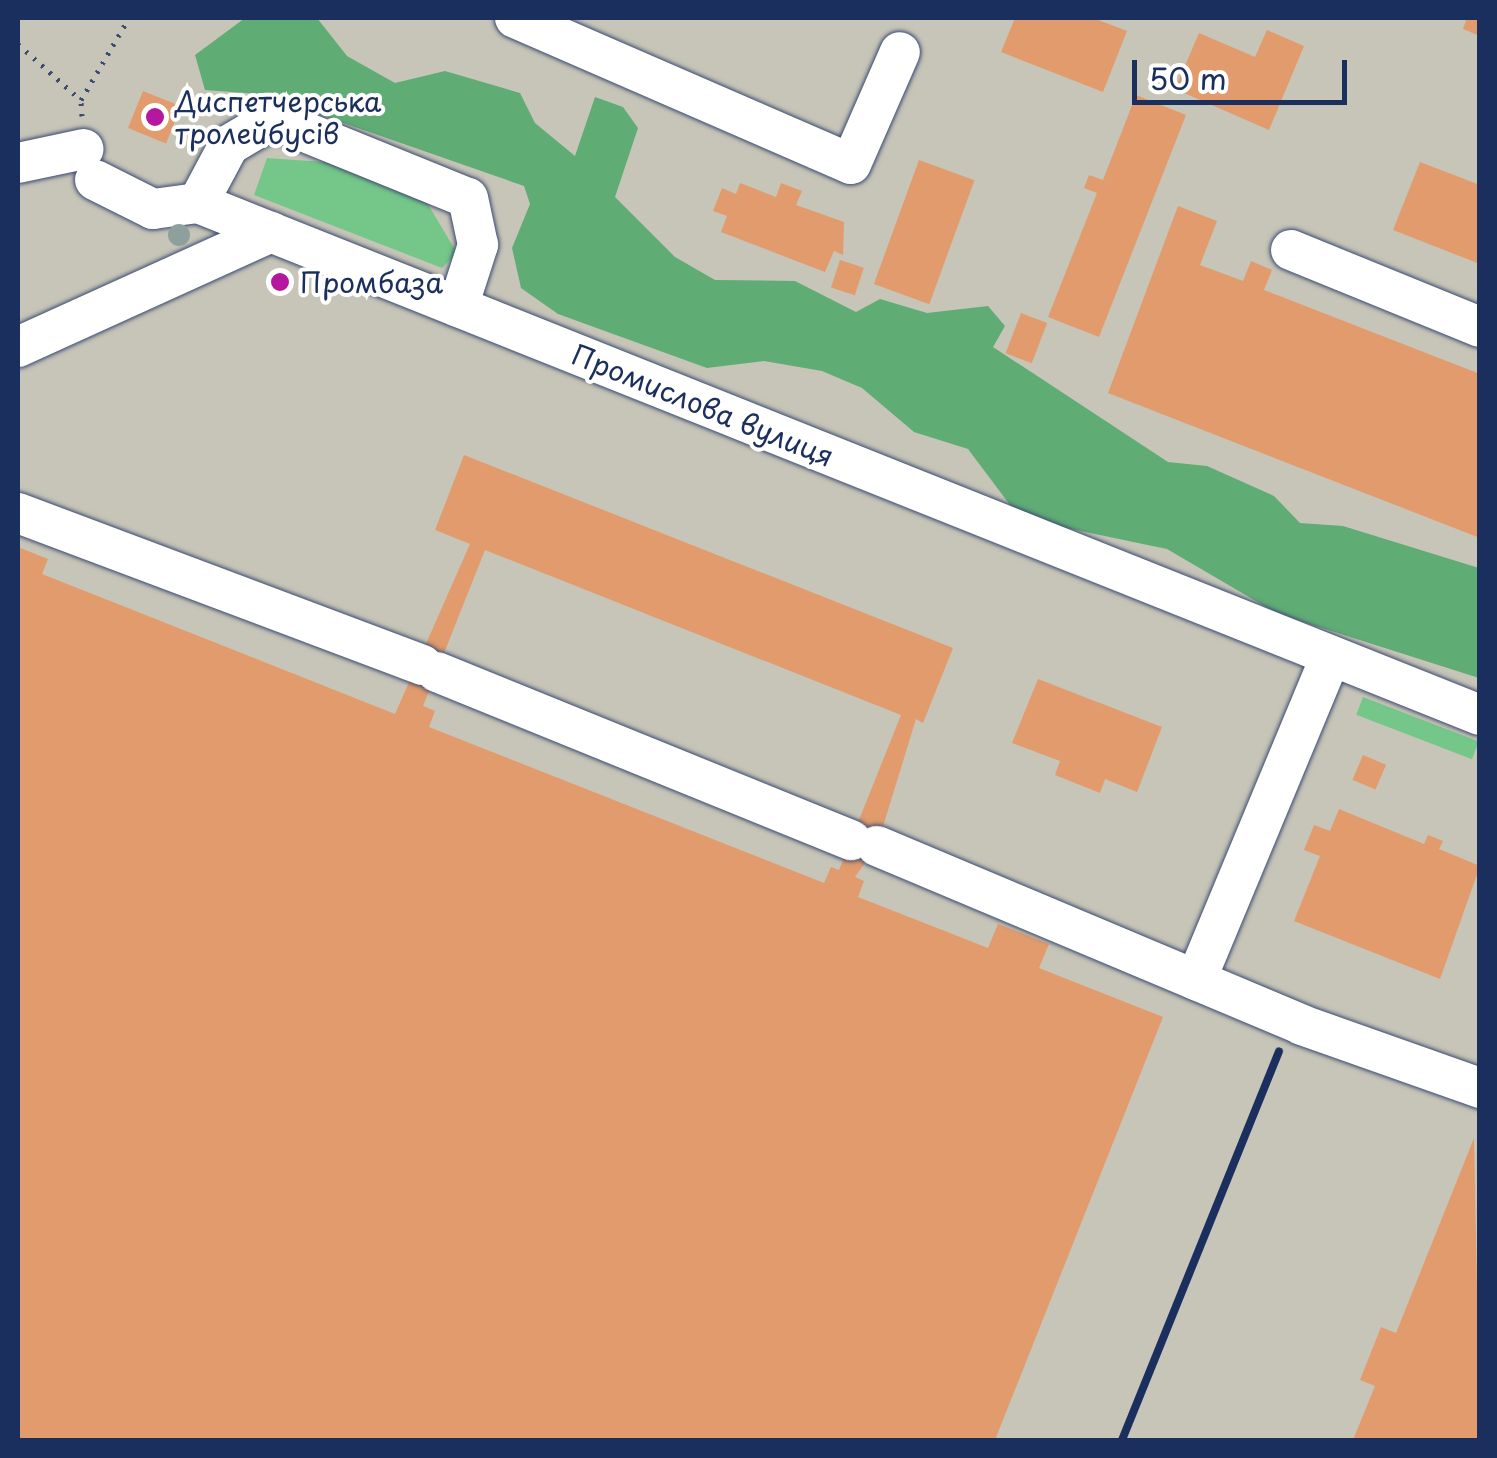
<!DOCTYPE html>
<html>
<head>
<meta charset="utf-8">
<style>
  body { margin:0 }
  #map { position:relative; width:1497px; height:1458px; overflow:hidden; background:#f5e9d4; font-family:"Playpen Sans",sans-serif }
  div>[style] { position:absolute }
  .industrial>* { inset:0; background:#c7c5b8; transform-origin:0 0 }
  .green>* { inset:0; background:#75c789; transform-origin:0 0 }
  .forest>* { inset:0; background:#60ac75 }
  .building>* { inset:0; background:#e19b6d; transform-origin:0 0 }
  .path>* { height:5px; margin-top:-2.5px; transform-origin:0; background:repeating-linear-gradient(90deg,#3c4b70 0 2.5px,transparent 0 10.5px) }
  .roads { filter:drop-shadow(0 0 2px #3c4b70) drop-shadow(0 0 2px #3c4b70) }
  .minor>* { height:40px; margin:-20px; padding:0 20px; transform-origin:20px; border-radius:20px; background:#fff }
  .rail>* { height:8px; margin:-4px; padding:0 4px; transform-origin:4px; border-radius:4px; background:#1b2f5e }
  .trees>* { width:22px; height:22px; margin:-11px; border-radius:50%; background:#8ea09b }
  .dots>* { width:28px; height:28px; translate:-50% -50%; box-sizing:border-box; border:5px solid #fff; border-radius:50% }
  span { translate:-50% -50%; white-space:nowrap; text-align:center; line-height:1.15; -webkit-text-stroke:8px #fff; paint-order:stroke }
  .poi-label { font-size:28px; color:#1b2f5e }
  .left { translate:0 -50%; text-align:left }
  .street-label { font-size:28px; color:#1b2f5e }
  .frame { position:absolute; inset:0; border:20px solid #1b2f5e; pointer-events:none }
  .scale { position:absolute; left:1132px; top:60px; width:215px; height:45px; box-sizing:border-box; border:5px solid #1b2f5e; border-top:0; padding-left:12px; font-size:30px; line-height:35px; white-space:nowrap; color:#1b2f5e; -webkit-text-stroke:8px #fff; paint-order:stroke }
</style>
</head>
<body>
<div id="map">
  <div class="industrial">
    <i style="left:18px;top:18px;width:1461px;height:1422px"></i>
  </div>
  <div class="green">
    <i style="clip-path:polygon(267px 158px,338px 163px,423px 196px,457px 253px,442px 268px,254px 195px)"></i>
    <i style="left:1363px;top:697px;width:124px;height:19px;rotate:21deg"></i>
  </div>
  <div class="forest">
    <i style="clip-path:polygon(245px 18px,317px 18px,347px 56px,395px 83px,445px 71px,520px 93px,535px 123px,575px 156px,595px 97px,623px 107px,638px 128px,615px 197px,675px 257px,715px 280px,795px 281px,856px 312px,880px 299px,927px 313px,988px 306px,1005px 326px,993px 347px,1168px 462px,1207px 466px,1274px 496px,1300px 523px,1343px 526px,1479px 568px,1479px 678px,1278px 614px,1167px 549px,1047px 524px,1010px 505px,968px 449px,914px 432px,862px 388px,822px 371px,764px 361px,707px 368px,558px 314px,521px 288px,512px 248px,530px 204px,524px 186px,260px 94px,205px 90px,195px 55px)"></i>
  </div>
  <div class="building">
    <i style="clip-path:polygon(1015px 18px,1093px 18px,1127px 31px,1103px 92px,1001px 52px)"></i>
    <i style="clip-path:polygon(1467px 18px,1480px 18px,1480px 36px,1463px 29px)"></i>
    <i style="clip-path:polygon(1267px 30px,1304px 46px,1269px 130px,1175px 89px,1199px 33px,1255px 57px)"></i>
    <i style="left:143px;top:91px;width:41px;height:40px;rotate:22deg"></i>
    <i style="clip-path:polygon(1136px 95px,1186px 115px,1099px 337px,1048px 317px,1097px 193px,1084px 188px,1089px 175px,1103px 180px)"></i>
    <i style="left:919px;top:160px;width:59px;height:132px;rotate:20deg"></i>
    <i style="clip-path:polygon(1420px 162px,1480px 185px,1480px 264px,1393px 230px)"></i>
    <i style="clip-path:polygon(740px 183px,776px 197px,781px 183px,802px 191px,796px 205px,844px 222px,843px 255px,834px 251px,825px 272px,721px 232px,727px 216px,713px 211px,722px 188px,736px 194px)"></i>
    <i style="clip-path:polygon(1178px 206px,1217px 221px,1200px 265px,1243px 281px,1251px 261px,1272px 270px,1264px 290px,1480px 374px,1480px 538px,1108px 393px)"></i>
    <i style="left:840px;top:260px;width:25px;height:29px;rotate:18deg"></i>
    <i style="left:1021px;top:313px;width:28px;height:43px;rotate:21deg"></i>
    <i style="clip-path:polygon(evenodd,464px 455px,953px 648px,923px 723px,916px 719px,877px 846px,855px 877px,864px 881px,858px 897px,988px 948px,998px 924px,1049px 944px,1039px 968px,1163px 1017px,995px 1440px,18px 1440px,18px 547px,48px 559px,42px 574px,395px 714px,470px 544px,435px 530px,464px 455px,485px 550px,901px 715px,839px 870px,831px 867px,824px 883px,429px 727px,435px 711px,423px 706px,485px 550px)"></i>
    <i style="clip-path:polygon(1038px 679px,1162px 727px,1137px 792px,1105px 779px,1100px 793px,1055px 775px,1060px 761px,1012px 743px)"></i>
    <i style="left:1363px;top:755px;width:25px;height:27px;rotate:23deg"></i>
    <i style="clip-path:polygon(1339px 809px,1424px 844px,1428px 835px,1443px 841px,1439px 849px,1480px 866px,1440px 979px,1294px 921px,1320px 856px,1304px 850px,1314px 825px,1330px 831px)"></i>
    <i style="clip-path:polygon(1474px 1138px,1480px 1440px,1353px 1440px,1375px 1386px,1360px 1380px,1381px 1327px,1396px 1333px)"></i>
  </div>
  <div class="path">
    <i style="left:18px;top:44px;width:84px;rotate:41.6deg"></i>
    <i style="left:82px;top:116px;width:16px;rotate:-94deg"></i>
    <i style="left:81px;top:100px;width:95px;rotate:-59.7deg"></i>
  </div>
  <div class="roads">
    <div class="minor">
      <i style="left:515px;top:18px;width:366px;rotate:23.5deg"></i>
      <i style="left:851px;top:164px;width:122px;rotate:-66.4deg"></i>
      <i style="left:18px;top:163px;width:67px;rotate:-12deg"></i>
      <i style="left:95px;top:180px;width:65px;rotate:26.6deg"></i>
      <i style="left:153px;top:209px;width:45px;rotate:-7.6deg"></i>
      <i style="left:198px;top:203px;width:1380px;rotate:21.77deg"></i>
      <i style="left:198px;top:203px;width:66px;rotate:-61.9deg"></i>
      <i style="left:229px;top:145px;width:51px;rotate:-30.6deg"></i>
      <i style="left:273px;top:119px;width:210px;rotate:22.1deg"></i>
      <i style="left:468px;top:198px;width:48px;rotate:78deg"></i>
      <i style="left:478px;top:245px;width:65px;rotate:107.9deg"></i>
      <i style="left:1291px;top:250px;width:204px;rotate:22.2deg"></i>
      <i style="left:18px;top:347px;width:278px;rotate:-24.4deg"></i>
      <i style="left:18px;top:513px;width:432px;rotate:20.6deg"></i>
      <i style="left:437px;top:672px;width:447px;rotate:22.1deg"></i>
      <i style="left:877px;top:846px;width:461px;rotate:22.8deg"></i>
      <i style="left:1302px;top:1025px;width:189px;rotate:19.5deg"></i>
      <i style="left:1196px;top:980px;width:351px;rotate:-67.4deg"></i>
    </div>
  </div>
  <div class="rail">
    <i style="left:1122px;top:1440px;width:419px;rotate:-68deg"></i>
  </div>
  <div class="trees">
    <i style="left:179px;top:235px"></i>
  </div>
  <div class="dots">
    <i style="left:155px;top:117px;background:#b5179e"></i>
    <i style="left:280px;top:282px;background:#b5179e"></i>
  </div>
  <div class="poi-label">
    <span class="left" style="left:175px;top:117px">Диспетчерська<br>тролейбусів</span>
    <span class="left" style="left:300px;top:282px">Промбаза</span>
  </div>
  <div class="street-label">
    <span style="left:703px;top:405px;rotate:22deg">Промислова вулиця</span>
  </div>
  <div class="frame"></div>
  <div class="scale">50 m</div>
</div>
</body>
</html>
